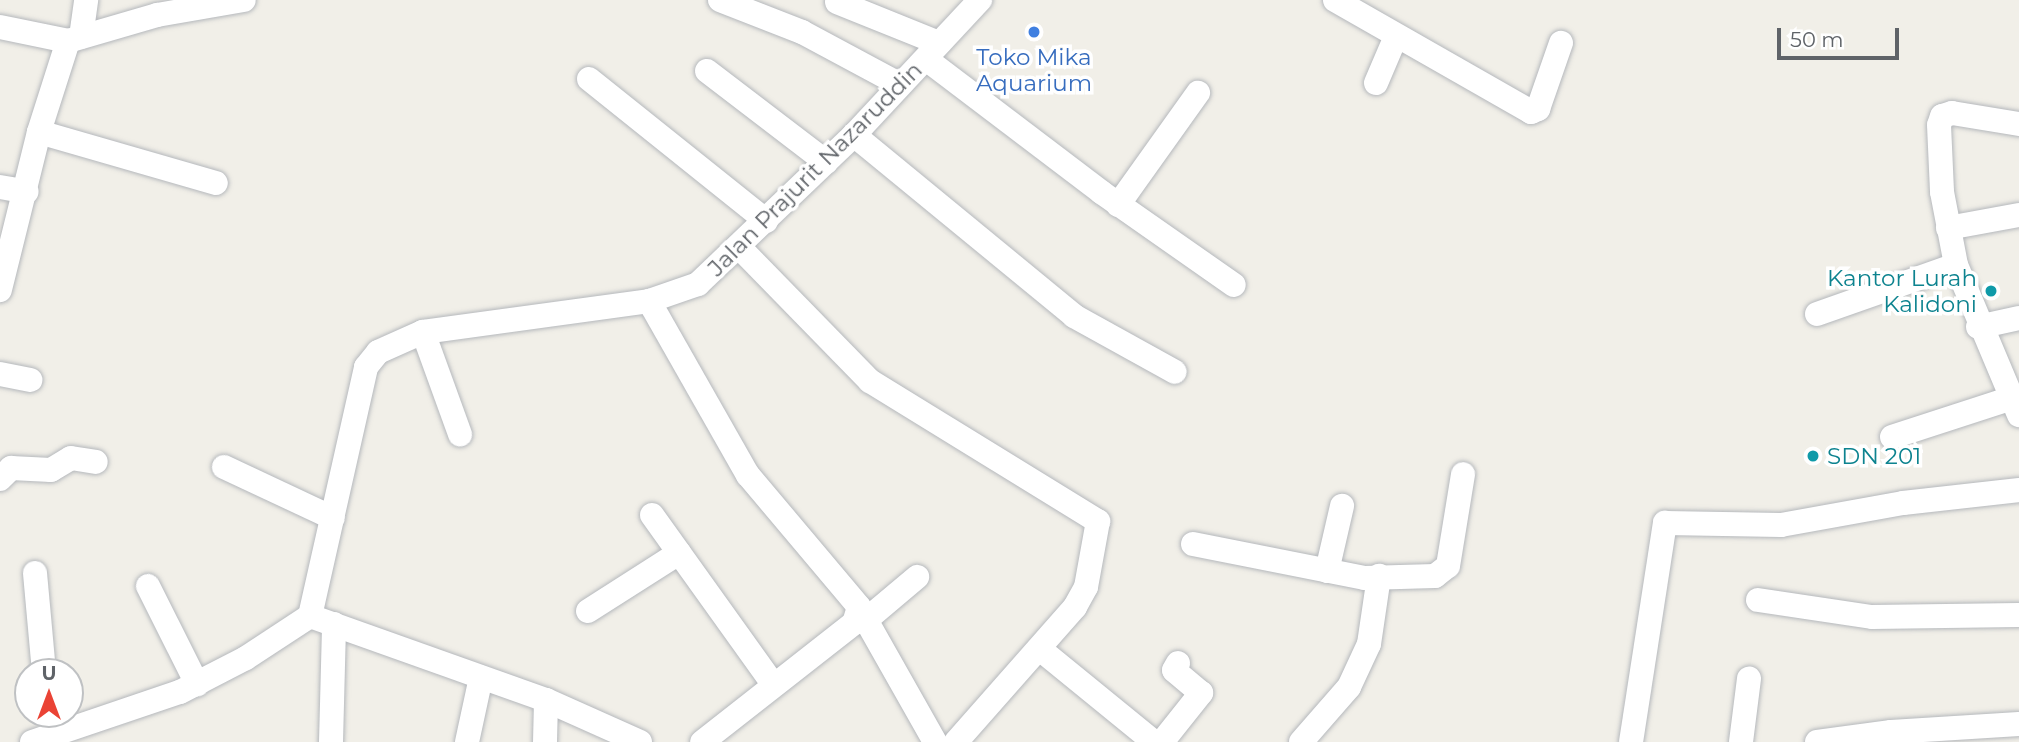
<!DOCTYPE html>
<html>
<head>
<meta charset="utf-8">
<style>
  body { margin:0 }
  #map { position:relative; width:2019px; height:742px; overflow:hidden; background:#f1efe8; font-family:Montserrat,sans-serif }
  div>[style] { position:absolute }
  .roads { filter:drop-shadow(0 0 2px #b5b8bc) drop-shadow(0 0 2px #b5b8bc) }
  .minor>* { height:24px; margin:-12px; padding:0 12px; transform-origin:12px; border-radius:12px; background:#fff }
  .dots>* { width:19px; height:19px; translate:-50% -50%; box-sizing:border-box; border:4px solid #fff; border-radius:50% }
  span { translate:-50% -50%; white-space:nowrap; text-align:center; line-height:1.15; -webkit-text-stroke:7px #fff; paint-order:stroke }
  .shop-label { font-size:23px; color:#366cbe }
  .street-label { font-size:23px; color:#5f6368 }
  .culture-label { font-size:23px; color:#0d838f }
  .right { translate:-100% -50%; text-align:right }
  .left { translate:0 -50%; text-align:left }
  .north { position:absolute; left:14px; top:658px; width:70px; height:70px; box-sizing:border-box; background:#fff; border:2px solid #bfc1c3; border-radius:50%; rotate:0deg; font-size:19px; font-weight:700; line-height:28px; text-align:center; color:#5f6368 }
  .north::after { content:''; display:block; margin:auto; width:24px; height:32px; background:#ea4335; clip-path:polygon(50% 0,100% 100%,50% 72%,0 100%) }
  .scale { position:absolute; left:1777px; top:28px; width:122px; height:32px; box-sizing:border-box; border:4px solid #5f6368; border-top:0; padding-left:9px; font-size:21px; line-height:24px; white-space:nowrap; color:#5f6368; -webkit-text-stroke:5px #fff; paint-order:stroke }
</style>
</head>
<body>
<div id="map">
  <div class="roads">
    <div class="minor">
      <i style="left:720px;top:0;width:88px;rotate:21.3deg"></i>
      <i style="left:802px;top:32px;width:110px;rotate:28.2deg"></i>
      <i style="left:1335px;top:0;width:226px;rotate:29.7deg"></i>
      <i style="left:1531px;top:112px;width:8px;rotate:-23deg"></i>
      <i style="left:1538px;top:109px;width:70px;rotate:-70.8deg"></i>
      <i style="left:837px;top:2px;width:110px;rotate:21.9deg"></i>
      <i style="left:0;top:27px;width:69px;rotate:11.6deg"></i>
      <i style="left:68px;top:41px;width:96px;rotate:107.7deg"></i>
      <i style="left:39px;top:132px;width:163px;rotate:103.9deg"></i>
      <i style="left:81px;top:37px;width:37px;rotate:-82deg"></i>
      <i style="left:68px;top:41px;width:93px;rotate:-16.3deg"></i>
      <i style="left:157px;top:15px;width:88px;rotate:-9.8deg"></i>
      <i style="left:926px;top:59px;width:220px;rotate:37.2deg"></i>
      <i style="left:1101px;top:192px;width:162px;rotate:35deg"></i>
      <i style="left:707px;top:71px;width:150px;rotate:37.4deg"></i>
      <i style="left:589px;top:79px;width:227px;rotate:38.7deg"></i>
      <i style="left:1376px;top:83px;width:51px;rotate:-66.9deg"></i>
      <i style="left:2019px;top:124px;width:68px;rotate:-170.7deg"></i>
      <i style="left:1952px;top:113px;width:10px;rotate:163deg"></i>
      <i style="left:1942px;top:116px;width:9px;rotate:108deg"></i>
      <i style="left:1939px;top:125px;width:67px;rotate:87.4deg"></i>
      <i style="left:1942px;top:192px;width:74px;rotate:79.1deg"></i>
      <i style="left:1956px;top:265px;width:163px;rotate:67.2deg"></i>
      <i style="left:39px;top:132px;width:184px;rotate:16.1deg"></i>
      <i style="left:854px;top:135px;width:285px;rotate:39.4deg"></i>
      <i style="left:1074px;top:316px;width:115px;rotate:29deg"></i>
      <i style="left:0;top:187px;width:27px;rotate:10deg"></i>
      <i style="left:1118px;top:205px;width:138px;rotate:-54.5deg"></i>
      <i style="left:1948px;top:228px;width:72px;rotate:-10.4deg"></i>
      <i style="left:740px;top:248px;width:186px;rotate:45.7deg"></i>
      <i style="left:870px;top:381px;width:268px;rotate:31.6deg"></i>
      <i style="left:1098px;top:521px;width:67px;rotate:100.3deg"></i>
      <i style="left:1086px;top:587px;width:23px;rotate:119deg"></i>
      <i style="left:1075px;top:607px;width:180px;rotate:131.4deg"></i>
      <i style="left:649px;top:301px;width:200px;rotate:60.4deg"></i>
      <i style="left:748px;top:475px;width:172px;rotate:49.9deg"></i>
      <i style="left:859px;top:607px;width:17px;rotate:107deg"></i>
      <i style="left:854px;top:623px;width:193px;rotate:141.9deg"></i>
      <i style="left:1817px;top:314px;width:147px;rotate:-19.4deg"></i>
      <i style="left:1978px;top:327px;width:42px;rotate:-12.4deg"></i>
      <i style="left:423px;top:332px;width:109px;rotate:70.1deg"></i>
      <i style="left:0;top:374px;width:31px;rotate:11deg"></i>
      <i style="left:1892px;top:437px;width:123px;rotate:-18deg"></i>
      <i style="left:224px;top:467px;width:120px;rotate:25.1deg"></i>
      <i style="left:0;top:479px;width:16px;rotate:-45deg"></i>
      <i style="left:11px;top:468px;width:40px;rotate:2.9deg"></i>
      <i style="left:51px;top:470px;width:23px;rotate:-31deg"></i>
      <i style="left:71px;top:458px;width:25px;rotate:9deg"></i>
      <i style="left:652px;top:515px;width:208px;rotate:54.4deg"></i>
      <i style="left:1193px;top:544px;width:175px;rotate:11.2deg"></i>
      <i style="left:1365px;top:578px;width:70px;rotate:-1.6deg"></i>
      <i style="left:1435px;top:576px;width:16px;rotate:-38deg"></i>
      <i style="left:1448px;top:566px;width:93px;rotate:-80.7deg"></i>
      <i style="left:1327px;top:571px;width:67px;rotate:-77deg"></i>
      <i style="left:35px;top:573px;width:99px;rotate:84.8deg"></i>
      <i style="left:148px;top:586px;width:110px;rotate:63.4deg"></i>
      <i style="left:1758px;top:600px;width:115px;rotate:8.5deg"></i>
      <i style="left:1872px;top:617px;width:147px;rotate:-0.8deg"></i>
      <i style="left:588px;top:611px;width:108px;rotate:-32.5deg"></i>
      <i style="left:310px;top:616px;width:251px;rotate:19.6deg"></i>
      <i style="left:546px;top:700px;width:103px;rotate:24.1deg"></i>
      <i style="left:859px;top:616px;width:8px;rotate:30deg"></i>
      <i style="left:866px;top:620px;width:140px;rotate:60.5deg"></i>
      <i style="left:866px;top:620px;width:67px;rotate:-40.1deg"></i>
      <i style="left:1041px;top:650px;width:146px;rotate:39.2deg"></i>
      <i style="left:32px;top:742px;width:156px;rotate:-18.7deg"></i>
      <i style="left:180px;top:692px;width:74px;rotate:-27.3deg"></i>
      <i style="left:246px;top:658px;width:77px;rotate:-33.3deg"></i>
      <i style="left:310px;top:616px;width:255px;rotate:-77.3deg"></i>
      <i style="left:366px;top:367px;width:19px;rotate:-51deg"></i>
      <i style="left:378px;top:352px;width:49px;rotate:-24deg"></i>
      <i style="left:423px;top:332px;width:228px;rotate:-7.8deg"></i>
      <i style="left:649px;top:301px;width:52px;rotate:-19.1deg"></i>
      <i style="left:698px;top:284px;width:216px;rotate:-43.7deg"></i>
      <i style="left:854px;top:135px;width:185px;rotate:-47deg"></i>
      <i style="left:331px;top:742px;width:118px;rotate:-88.5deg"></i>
      <i style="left:467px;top:742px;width:66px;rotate:-77.8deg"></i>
      <i style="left:545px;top:742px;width:42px;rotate:-88.6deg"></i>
      <i style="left:1162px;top:742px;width:63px;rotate:-51.5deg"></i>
      <i style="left:1201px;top:693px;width:35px;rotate:-140deg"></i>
      <i style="left:1174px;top:670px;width:8px;rotate:-60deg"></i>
      <i style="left:1301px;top:742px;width:73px;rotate:-48.9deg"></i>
      <i style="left:1349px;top:687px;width:47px;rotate:-65.1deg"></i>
      <i style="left:1369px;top:644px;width:69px;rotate:-81.6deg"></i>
      <i style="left:1631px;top:742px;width:222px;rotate:-81.2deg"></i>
      <i style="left:1665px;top:523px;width:116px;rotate:1deg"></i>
      <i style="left:1781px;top:525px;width:124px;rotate:-10.2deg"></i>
      <i style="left:1903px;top:503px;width:117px;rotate:-6.4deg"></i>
      <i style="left:1741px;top:742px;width:64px;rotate:-82.8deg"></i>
      <i style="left:1817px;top:742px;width:75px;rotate:-7.7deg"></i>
      <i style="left:1891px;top:732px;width:128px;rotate:-3.6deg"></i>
    </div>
  </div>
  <div class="dots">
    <i style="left:1034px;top:32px;background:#3f7fe0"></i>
    <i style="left:1991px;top:291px;background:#0f9aa8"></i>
    <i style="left:1813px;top:456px;background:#0f9aa8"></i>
  </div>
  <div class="shop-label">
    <span style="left:1034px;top:70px">Toko Mika<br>Aquarium</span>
  </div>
  <div class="street-label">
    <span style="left:815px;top:169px;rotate:-45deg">Jalan Prajurit Nazaruddin</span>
  </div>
  <div class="culture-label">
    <span class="right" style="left:1977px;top:291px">Kantor Lurah<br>Kalidoni</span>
    <span class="left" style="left:1827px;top:456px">SDN 201</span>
  </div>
  <div class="north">U</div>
  <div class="scale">50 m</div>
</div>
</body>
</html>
